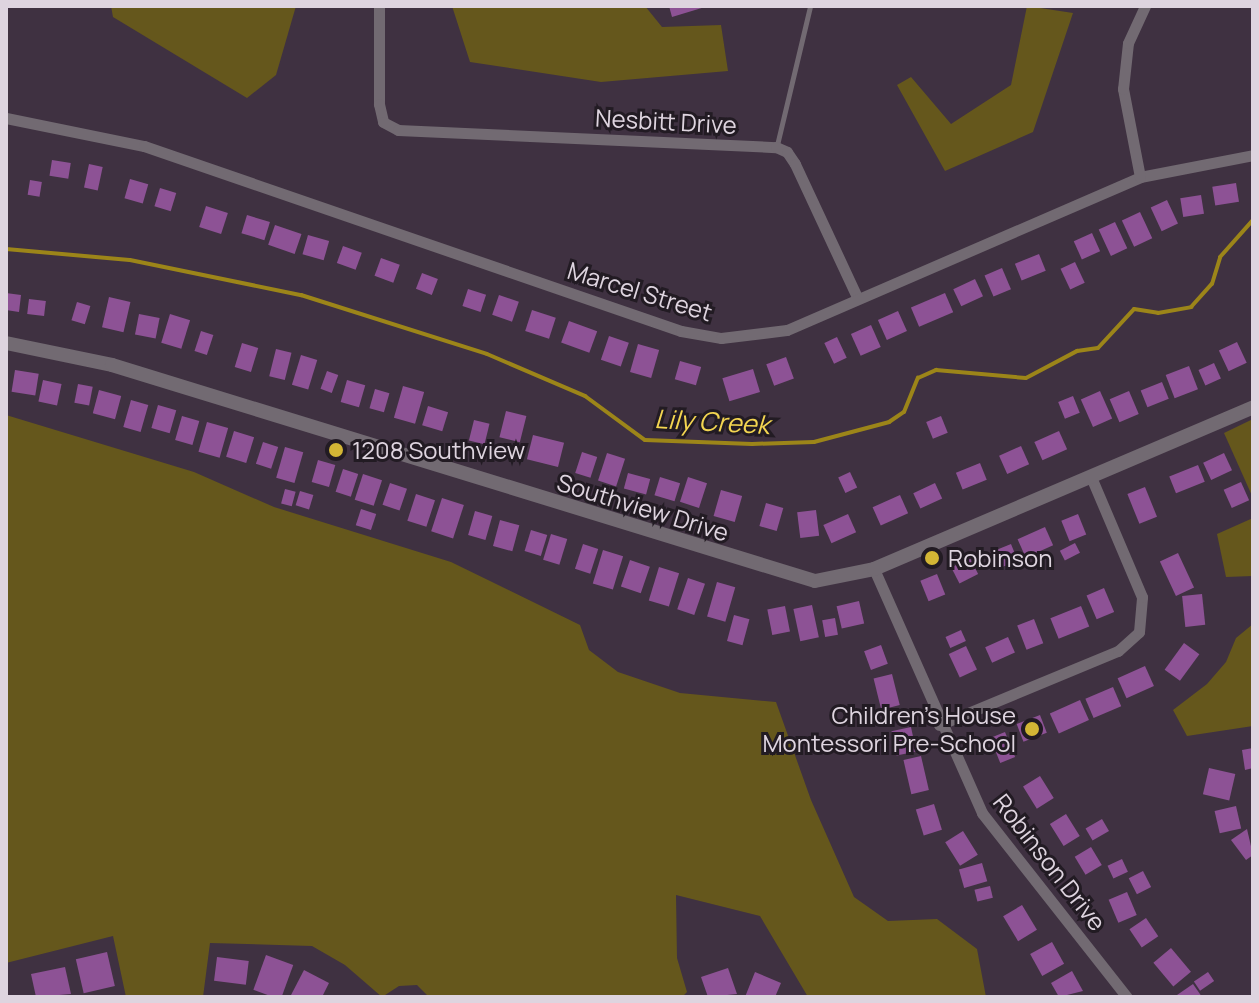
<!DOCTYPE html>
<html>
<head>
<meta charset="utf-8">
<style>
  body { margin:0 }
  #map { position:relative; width:1259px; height:1003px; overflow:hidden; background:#3f3141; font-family:Manrope,sans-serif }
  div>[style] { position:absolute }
  .green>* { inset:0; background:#65571c }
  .stream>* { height:4px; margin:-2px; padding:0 2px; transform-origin:2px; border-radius:2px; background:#9c8519 }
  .building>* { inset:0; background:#8d5295; transform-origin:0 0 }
  .service>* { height:5px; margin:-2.5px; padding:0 2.5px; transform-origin:2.5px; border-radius:2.5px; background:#726a72 }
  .minor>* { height:11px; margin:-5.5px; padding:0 5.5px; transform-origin:5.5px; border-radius:5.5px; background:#726a72 }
  .tertiary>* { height:14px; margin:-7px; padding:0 7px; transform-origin:7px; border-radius:7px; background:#726a72 }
  .dots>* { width:22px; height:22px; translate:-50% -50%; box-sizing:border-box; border:4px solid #221b23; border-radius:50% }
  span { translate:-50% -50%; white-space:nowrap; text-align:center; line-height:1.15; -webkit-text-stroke:6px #221b23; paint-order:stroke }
  .street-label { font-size:24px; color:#ded4df }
  .poi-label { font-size:24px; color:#ded4df }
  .left { translate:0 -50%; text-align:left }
  .right { translate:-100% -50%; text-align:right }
  .water-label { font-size:26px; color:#f3d551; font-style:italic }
  .frame { position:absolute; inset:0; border:8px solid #ded4df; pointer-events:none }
</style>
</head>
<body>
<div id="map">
  <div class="green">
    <i style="clip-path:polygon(111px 6px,296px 6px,276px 75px,247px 98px,113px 17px)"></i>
    <i style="clip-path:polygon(452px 6px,645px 6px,662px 27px,721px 25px,728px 71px,601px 82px,470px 62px)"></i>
    <i style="clip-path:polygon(1027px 6px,1073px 13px,1033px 132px,945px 171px,897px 85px,911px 77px,951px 124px,1011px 85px)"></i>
    <i style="clip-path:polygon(6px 415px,194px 472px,274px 507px,451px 562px,580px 625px,589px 650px,618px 672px,680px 693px,776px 702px,811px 800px,854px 897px,888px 921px,937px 919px,977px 949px,986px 997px,808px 997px,760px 916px,676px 895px,677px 958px,687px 992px,682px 997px,429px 997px,417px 985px,399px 986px,382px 997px,345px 965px,312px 946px,210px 943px,203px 997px,126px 997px,113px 936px,6px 963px)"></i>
    <i style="clip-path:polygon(1253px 419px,1253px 498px,1224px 433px)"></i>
    <i style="clip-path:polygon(1253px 518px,1253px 576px,1226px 577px,1217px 534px)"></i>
    <i style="clip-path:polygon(1253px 624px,1253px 726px,1187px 736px,1173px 710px,1207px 684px,1226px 662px,1236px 638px)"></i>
  </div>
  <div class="stream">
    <i style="left:6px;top:249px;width:124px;rotate:5.1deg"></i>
    <i style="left:130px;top:260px;width:175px;rotate:11.6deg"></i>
    <i style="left:301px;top:295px;width:195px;rotate:17.6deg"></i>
    <i style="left:487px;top:354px;width:107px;rotate:23.2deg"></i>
    <i style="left:585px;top:396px;width:74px;rotate:36.3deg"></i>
    <i style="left:645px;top:440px;width:107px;rotate:2.1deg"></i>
    <i style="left:752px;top:444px;width:62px;rotate:-1.8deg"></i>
    <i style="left:814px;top:442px;width:78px;rotate:-14.9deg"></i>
    <i style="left:889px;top:422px;width:18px;rotate:-34deg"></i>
    <i style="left:904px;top:412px;width:37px;rotate:-68deg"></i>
    <i style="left:918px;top:378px;width:20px;rotate:-24deg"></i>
    <i style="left:936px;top:370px;width:90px;rotate:5.1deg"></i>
    <i style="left:1026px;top:378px;width:58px;rotate:-27.9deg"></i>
    <i style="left:1077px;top:351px;width:21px;rotate:-8deg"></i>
    <i style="left:1098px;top:348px;width:53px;rotate:-47.3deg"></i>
    <i style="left:1134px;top:309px;width:24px;rotate:9deg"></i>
    <i style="left:1158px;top:313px;width:34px;rotate:-10deg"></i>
    <i style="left:1191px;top:307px;width:31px;rotate:-48deg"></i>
    <i style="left:1212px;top:284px;width:28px;rotate:-73deg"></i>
    <i style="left:1220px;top:257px;width:50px;rotate:-48.3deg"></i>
  </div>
  <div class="building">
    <i style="clip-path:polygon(669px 6px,705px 6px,705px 7px,672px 17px)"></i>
    <i style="left:52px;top:160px;width:19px;height:16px;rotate:9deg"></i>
    <i style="left:89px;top:164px;width:14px;height:24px;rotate:12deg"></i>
    <i style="left:130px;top:179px;width:19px;height:20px;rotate:16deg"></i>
    <i style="left:30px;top:180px;width:12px;height:15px;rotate:9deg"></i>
    <i style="left:1236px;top:183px;width:19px;height:24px;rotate:81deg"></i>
    <i style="left:160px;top:188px;width:17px;height:19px;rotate:17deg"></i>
    <i style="left:1201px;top:195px;width:19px;height:21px;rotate:81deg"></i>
    <i style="left:1167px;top:200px;width:26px;height:18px;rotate:65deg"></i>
    <i style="left:206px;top:206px;width:23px;height:22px;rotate:18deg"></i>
    <i style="left:1140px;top:212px;width:29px;height:20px;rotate:65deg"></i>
    <i style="left:247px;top:215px;width:24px;height:19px;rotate:17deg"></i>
    <i style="left:1115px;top:222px;width:29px;height:18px;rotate:65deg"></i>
    <i style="left:275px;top:225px;width:28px;height:21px;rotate:19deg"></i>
    <i style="left:1092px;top:233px;width:20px;height:20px;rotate:66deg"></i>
    <i style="left:308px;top:235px;width:22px;height:20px;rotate:16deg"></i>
    <i style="left:343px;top:246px;width:20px;height:18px;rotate:20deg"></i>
    <i style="left:1039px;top:254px;width:18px;height:26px;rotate:68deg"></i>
    <i style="left:381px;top:258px;width:20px;height:19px;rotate:20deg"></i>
    <i style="left:1075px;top:262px;width:23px;height:16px;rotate:65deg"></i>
    <i style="left:1002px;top:268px;width:23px;height:19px;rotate:67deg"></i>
    <i style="left:422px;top:273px;width:17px;height:17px;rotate:21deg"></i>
    <i style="left:975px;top:279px;width:19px;height:24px;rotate:65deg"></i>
    <i style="left:468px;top:289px;width:19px;height:18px;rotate:18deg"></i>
    <i style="clip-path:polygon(6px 293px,21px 295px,19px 312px,6px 310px)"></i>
    <i style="left:945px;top:293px;width:21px;height:37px;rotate:67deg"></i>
    <i style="left:499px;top:295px;width:21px;height:21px;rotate:19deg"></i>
    <i style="left:109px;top:297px;width:22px;height:31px;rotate:13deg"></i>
    <i style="left:29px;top:299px;width:17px;height:15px;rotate:7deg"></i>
    <i style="left:77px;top:302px;width:14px;height:19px;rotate:17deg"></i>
    <i style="left:532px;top:310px;width:25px;height:22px;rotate:18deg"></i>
    <i style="left:898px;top:311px;width:22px;height:22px;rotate:66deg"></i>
    <i style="left:139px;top:314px;width:21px;height:21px;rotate:11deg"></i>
    <i style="left:170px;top:314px;width:21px;height:30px;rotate:17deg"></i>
    <i style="left:569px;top:321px;width:30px;height:23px;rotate:20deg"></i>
    <i style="left:871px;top:325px;width:24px;height:22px;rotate:66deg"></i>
    <i style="left:201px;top:331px;width:13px;height:21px;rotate:18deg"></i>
    <i style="left:609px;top:336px;width:21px;height:25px;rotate:19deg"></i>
    <i style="left:837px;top:337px;width:23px;height:14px;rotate:65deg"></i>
    <i style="left:1237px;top:342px;width:23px;height:20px;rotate:65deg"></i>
    <i style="left:242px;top:343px;width:17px;height:25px;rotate:17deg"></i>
    <i style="left:638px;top:344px;width:22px;height:29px;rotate:16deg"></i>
    <i style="left:276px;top:349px;width:16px;height:28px;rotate:14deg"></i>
    <i style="left:301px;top:355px;width:17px;height:31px;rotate:17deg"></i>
    <i style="left:786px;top:357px;width:23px;height:21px;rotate:70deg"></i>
    <i style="left:680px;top:361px;width:22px;height:19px;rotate:16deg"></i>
    <i style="left:1214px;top:363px;width:17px;height:17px;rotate:66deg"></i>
    <i style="left:1189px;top:366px;width:25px;height:25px;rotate:69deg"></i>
    <i style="left:753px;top:369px;width:24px;height:32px;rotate:73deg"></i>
    <i style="left:15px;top:370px;width:24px;height:22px;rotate:9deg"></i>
    <i style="left:327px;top:371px;width:12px;height:19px;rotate:20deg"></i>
    <i style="left:43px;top:380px;width:19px;height:22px;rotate:12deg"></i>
    <i style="left:347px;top:380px;width:19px;height:23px;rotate:16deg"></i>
    <i style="left:1162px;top:382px;width:18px;height:23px;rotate:68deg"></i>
    <i style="left:78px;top:384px;width:15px;height:19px;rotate:11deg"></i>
    <i style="left:403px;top:386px;width:22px;height:33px;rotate:16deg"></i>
    <i style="left:375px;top:389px;width:15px;height:20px;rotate:16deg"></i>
    <i style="left:99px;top:390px;width:23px;height:24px;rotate:15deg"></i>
    <i style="left:1100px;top:391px;width:30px;height:21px;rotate:66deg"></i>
    <i style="left:1129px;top:391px;width:25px;height:21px;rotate:67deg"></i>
    <i style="left:1073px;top:396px;width:18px;height:16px;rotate:68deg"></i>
    <i style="left:131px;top:400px;width:18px;height:28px;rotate:16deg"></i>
    <i style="left:158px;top:405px;width:19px;height:24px;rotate:16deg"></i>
    <i style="left:428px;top:406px;width:21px;height:20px;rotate:17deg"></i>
    <i style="left:506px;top:411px;width:21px;height:27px;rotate:14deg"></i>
    <i style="left:182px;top:416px;width:18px;height:25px;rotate:16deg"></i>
    <i style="left:941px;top:416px;width:18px;height:16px;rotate:68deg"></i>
    <i style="left:474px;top:420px;width:16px;height:21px;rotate:14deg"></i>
    <i style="left:207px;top:422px;width:22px;height:31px;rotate:16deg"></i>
    <i style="left:234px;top:431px;width:21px;height:27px;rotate:17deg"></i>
    <i style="left:1059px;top:431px;width:20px;height:27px;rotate:66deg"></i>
    <i style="left:533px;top:435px;width:32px;height:25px;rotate:14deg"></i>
    <i style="left:263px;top:442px;width:16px;height:23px;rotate:18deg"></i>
    <i style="left:1021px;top:446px;width:20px;height:24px;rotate:66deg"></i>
    <i style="left:285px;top:447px;width:19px;height:32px;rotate:16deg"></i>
    <i style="left:582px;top:452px;width:16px;height:22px;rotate:18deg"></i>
    <i style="left:607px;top:453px;width:19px;height:29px;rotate:18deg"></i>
    <i style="left:1224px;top:453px;width:19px;height:23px;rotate:65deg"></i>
    <i style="left:318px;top:460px;width:18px;height:23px;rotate:16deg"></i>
    <i style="left:980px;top:463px;width:18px;height:26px;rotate:68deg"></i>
    <i style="left:1198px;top:465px;width:18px;height:31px;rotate:68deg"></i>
    <i style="left:343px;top:469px;width:16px;height:24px;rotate:18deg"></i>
    <i style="left:850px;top:472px;width:17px;height:13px;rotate:65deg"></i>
    <i style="left:628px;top:473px;width:23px;height:16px;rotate:15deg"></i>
    <i style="left:363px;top:474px;width:20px;height:27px;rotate:18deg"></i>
    <i style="left:660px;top:477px;width:21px;height:19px;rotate:17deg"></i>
    <i style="left:688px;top:477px;width:20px;height:26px;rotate:18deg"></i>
    <i style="left:1241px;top:482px;width:20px;height:19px;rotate:66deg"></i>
    <i style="left:390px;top:483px;width:18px;height:23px;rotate:19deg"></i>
    <i style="left:935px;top:483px;width:17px;height:24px;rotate:65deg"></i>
    <i style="left:1145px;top:487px;width:32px;height:19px;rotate:68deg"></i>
    <i style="left:285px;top:489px;width:11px;height:15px;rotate:15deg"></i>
    <i style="left:721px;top:490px;width:22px;height:27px;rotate:16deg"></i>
    <i style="left:300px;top:491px;width:14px;height:15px;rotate:17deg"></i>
    <i style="left:416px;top:494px;width:20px;height:28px;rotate:18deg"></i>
    <i style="left:900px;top:495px;width:20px;height:30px;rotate:66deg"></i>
    <i style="left:442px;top:498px;width:23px;height:35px;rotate:18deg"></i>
    <i style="left:766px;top:503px;width:18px;height:24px;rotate:16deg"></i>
    <i style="left:361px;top:509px;width:16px;height:17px;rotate:18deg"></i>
    <i style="left:816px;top:510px;width:26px;height:19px;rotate:83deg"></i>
    <i style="left:475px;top:511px;width:18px;height:25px;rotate:16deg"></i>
    <i style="left:848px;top:514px;width:20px;height:27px;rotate:66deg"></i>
    <i style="left:1078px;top:514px;width:22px;height:18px;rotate:68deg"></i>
    <i style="left:500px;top:520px;width:20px;height:27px;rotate:15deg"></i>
    <i style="left:1045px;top:527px;width:20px;height:30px;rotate:66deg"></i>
    <i style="left:531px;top:530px;width:17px;height:22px;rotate:17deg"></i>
    <i style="left:551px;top:534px;width:17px;height:27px;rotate:17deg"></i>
    <i style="left:1075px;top:543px;width:11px;height:17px;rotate:63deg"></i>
    <i style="left:583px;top:544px;width:16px;height:26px;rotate:18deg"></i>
    <i style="left:1011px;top:544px;width:18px;height:22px;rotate:68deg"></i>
    <i style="left:603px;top:550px;width:21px;height:35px;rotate:17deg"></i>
    <i style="left:1178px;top:553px;width:38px;height:20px;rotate:65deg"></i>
    <i style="left:970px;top:558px;width:18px;height:21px;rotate:63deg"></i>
    <i style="left:630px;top:560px;width:21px;height:28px;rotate:19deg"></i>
    <i style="left:659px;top:567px;width:21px;height:35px;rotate:17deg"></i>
    <i style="left:937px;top:574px;width:22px;height:18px;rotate:68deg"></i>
    <i style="left:688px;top:578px;width:18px;height:33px;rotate:19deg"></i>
    <i style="left:717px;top:582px;width:19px;height:36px;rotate:16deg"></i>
    <i style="left:1104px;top:588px;width:26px;height:19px;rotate:67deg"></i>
    <i style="left:1202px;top:594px;width:31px;height:20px;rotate:84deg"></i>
    <i style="left:859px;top:601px;width:23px;height:23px;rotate:77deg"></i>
    <i style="left:812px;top:605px;width:33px;height:19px;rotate:78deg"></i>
    <i style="left:785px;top:606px;width:26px;height:18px;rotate:79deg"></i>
    <i style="left:1081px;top:606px;width:22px;height:33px;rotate:68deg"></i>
    <i style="left:734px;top:615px;width:16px;height:27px;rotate:15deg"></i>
    <i style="left:835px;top:618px;width:17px;height:13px;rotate:80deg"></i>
    <i style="left:1034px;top:619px;width:26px;height:18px;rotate:69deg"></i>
    <i style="left:961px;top:630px;width:12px;height:17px;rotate:66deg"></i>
    <i style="left:1008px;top:637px;width:17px;height:25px;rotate:66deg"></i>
    <i style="left:1184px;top:643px;width:19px;height:33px;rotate:36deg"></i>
    <i style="left:881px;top:645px;width:20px;height:18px;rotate:70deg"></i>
    <i style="left:966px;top:646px;width:26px;height:19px;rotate:65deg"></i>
    <i style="left:1145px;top:666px;width:22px;height:30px;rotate:66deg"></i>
    <i style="left:892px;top:674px;width:32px;height:19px;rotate:76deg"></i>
    <i style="left:1113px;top:687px;width:21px;height:30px;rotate:67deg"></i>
    <i style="left:1080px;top:700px;width:22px;height:33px;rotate:66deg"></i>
    <i style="left:1040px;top:715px;width:19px;height:25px;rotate:69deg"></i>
    <i style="left:911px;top:727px;width:25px;height:20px;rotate:78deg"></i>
    <i style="left:1005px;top:732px;width:27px;height:16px;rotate:68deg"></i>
    <i style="clip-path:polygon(1253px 748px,1253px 768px,1245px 770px,1242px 750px)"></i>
    <i style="left:921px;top:756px;width:35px;height:18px;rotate:77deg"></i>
    <i style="left:1209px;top:768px;width:27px;height:27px;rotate:13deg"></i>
    <i style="left:1040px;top:776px;width:26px;height:20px;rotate:58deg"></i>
    <i style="left:934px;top:804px;width:27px;height:19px;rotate:73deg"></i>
    <i style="left:1236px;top:806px;width:23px;height:22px;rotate:77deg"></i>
    <i style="left:1066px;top:814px;width:26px;height:19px;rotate:58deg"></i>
    <i style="left:1102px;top:819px;width:14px;height:19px;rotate:60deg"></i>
    <i style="clip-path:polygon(1247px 829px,1253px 855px,1246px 860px,1231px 840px)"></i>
    <i style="left:963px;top:831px;width:28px;height:21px;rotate:58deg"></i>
    <i style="left:1091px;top:847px;width:21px;height:19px;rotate:59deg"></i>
    <i style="left:1122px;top:859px;width:14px;height:16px;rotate:65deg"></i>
    <i style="left:982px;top:863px;width:19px;height:24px;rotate:74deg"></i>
    <i style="left:1143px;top:871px;width:18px;height:16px;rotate:63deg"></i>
    <i style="left:990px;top:886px;width:12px;height:16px;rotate:76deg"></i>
    <i style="left:1127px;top:892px;width:25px;height:20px;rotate:67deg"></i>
    <i style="left:1022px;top:905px;width:29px;height:22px;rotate:59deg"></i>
    <i style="left:1146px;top:918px;width:22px;height:20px;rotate:56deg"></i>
    <i style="left:1052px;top:942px;width:25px;height:25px;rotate:61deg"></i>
    <i style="left:1171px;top:948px;width:31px;height:23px;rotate:50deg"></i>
    <i style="left:107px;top:952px;width:35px;height:32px;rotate:77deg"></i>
    <i style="left:266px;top:955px;width:29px;height:37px;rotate:20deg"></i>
    <i style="left:217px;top:957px;width:32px;height:24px;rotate:7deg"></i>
    <i style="clip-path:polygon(65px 967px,71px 994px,36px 997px,31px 974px)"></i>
    <i style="clip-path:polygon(728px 968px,737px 994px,708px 997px,701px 977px)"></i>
    <i style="clip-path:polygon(304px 970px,329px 983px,322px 997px,290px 997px)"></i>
    <i style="clip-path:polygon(1072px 971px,1083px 991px,1059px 997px,1051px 983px)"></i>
    <i style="clip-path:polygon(755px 972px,781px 983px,775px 997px,745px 997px)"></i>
    <i style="left:1208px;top:972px;width:11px;height:17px;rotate:56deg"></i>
    <i style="clip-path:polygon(1193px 984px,1202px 997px,1179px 997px,1177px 995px)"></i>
  </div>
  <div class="service">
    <i style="left:777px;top:145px;width:143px;rotate:-76.6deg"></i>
  </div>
  <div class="minor">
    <i style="left:379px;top:6px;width:98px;rotate:90deg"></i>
    <i style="left:379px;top:104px;width:18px;rotate:77deg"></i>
    <i style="left:383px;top:122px;width:17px;rotate:28deg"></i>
    <i style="left:398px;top:130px;width:378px;rotate:2.6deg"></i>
    <i style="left:776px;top:147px;width:12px;rotate:24deg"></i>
    <i style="left:787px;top:152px;width:14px;rotate:56deg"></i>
    <i style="left:795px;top:164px;width:147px;rotate:65deg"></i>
    <i style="left:6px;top:118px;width:141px;rotate:11.5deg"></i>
    <i style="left:144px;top:146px;width:568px;rotate:19.01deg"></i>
    <i style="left:681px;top:331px;width:41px;rotate:9.9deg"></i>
    <i style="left:721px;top:338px;width:66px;rotate:-6.9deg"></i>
    <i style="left:787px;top:330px;width:385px;rotate:-23.4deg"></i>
    <i style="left:1140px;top:177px;width:115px;rotate:-11deg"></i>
    <i style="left:1140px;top:177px;width:90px;rotate:-100.9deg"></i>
    <i style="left:1123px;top:89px;width:46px;rotate:-83.8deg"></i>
    <i style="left:1128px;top:43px;width:41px;rotate:-65.3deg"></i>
    <i style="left:874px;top:569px;width:267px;rotate:66.1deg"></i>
    <i style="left:982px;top:813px;width:234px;rotate:51.8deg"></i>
    <i style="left:939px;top:725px;width:194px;rotate:-22.5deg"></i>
    <i style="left:1118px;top:651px;width:28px;rotate:-42deg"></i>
    <i style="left:1139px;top:632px;width:35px;rotate:-85deg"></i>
    <i style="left:1142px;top:597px;width:130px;rotate:-113deg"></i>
  </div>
  <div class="tertiary">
    <i style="left:6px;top:343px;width:108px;rotate:11.7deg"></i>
    <i style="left:112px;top:365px;width:735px;rotate:17.08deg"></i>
    <i style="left:815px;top:581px;width:60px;rotate:-11.5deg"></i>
    <i style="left:874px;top:569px;width:412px;rotate:-23.1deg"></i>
  </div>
  <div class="dots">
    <i style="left:336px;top:450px;background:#d3b635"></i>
    <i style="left:932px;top:558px;background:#d3b635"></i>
    <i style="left:1032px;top:729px;background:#d3b635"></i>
  </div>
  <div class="street-label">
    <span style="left:666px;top:121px;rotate:3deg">Nesbitt Drive</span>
    <span style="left:640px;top:291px;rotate:17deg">Marcel Street</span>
    <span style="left:643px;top:507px;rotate:17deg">Southview Drive</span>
    <span style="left:1050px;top:862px;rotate:52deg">Robinson Drive</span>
  </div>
  <div class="poi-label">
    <span class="left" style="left:352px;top:450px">1208 Southview</span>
    <span class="left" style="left:948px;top:558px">Robinson</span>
    <span class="right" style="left:1016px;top:729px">Children's House<br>Montessori Pre-School</span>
  </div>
  <div class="water-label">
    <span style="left:712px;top:422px;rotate:3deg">Lily Creek</span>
  </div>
  <div class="frame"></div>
</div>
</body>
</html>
